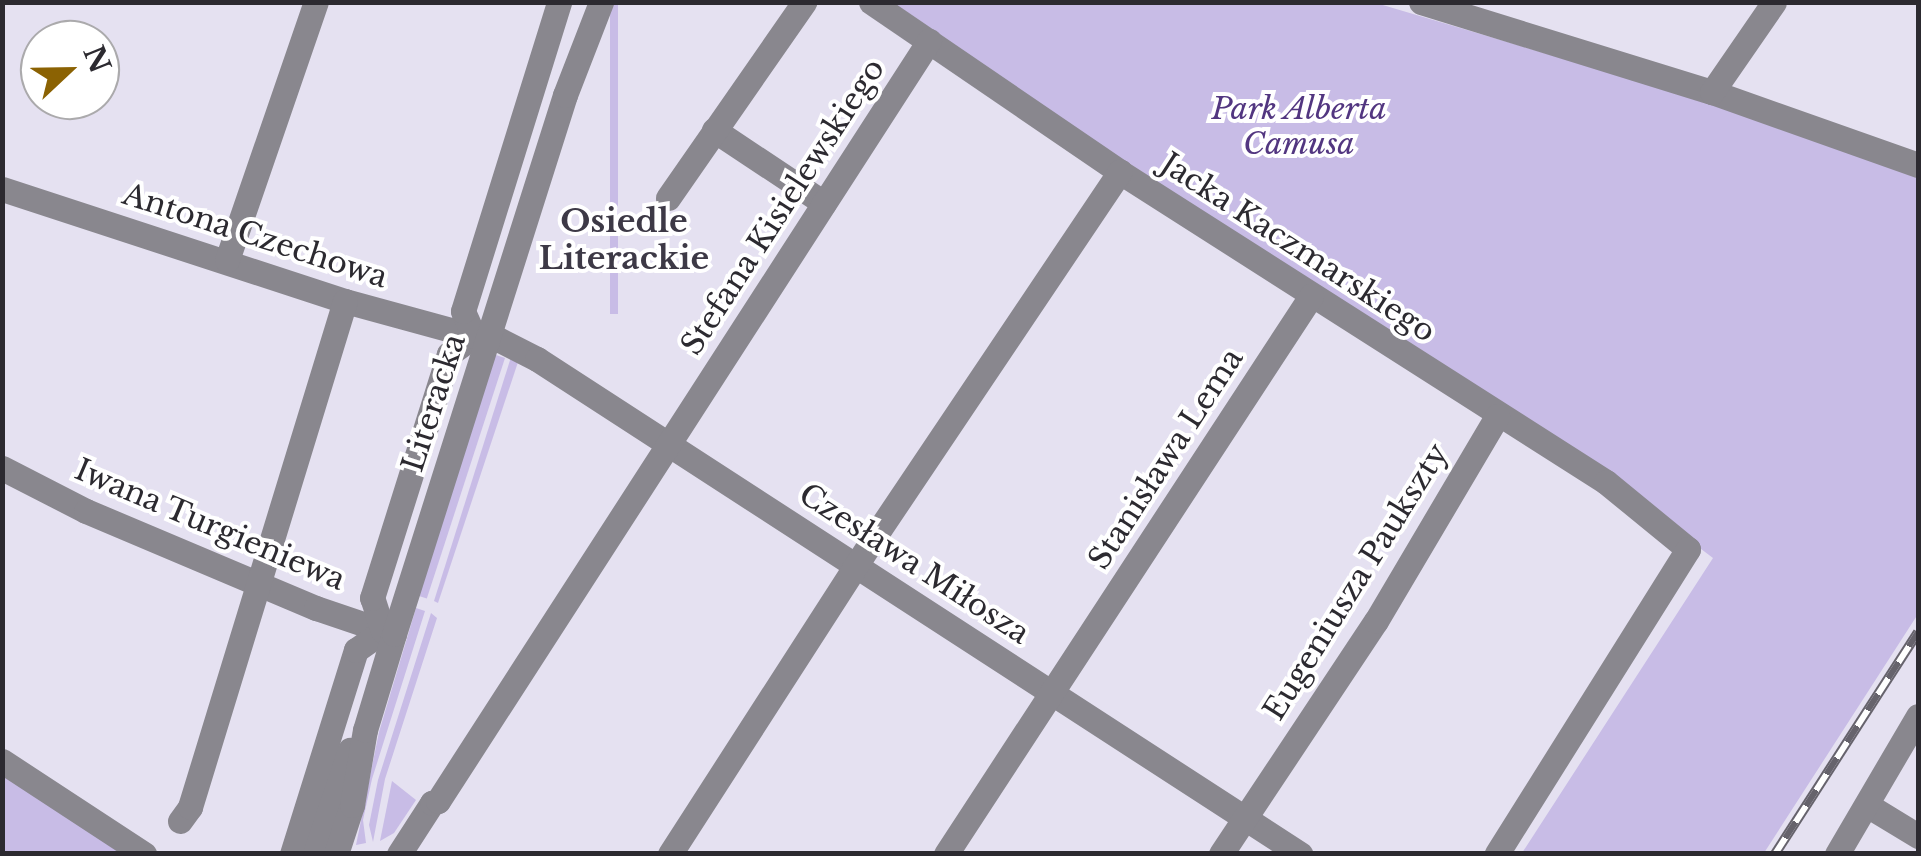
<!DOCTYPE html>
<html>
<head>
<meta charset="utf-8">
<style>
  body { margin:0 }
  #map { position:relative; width:1921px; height:856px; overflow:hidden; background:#e5e1f1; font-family:"Libre Baskerville",serif }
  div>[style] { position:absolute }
  .green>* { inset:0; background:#c8bce6; transform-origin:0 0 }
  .minor>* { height:25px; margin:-12.5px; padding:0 12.5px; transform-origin:12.5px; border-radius:12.5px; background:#89878e }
  .rail>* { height:10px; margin-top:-5px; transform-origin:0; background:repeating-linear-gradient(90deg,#fff 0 19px,#66636c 0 38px); box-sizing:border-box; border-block:2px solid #66636c }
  span { translate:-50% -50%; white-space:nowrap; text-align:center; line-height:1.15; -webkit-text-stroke:8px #fff; paint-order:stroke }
  .park-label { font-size:30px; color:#523680; font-style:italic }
  .street-label { font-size:30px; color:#2c2a30 }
  .neighbourhood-label { font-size:32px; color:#3d3946; font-weight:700 }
  .frame { position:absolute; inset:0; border:5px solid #2c2a30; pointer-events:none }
  .north { position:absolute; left:20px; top:20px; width:100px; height:100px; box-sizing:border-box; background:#fff; border:2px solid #abaaac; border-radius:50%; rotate:68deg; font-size:28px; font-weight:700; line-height:40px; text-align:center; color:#2c2a30 }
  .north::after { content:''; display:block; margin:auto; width:35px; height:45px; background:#8b6203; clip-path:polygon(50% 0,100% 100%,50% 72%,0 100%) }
</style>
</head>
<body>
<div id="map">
  <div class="green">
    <i style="left:610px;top:3px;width:8px;height:311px"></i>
    <i style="clip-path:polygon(885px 3px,1376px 3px,1713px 103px,1918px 175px,1918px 614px,1764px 853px,1522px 853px,1713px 558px,1569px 449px,1336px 302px)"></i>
    <i style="clip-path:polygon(511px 357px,519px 359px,438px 603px,434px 601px)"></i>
    <i style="left:505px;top:358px;width:253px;height:15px;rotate:108deg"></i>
    <i style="clip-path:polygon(416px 608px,425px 611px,372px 779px,363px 820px,366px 843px,356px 845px,379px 732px)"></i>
    <i style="clip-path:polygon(431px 613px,437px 618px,385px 779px,373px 842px,369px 825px,378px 780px)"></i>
    <i style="clip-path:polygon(2px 772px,128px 853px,3px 853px)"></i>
    <i style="clip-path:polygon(392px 781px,416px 800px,394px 833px,380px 841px)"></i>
  </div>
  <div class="minor">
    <i style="left:871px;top:2px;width:301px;rotate:34.3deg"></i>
    <i style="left:1120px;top:172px;width:576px;rotate:32.53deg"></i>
    <i style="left:1606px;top:482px;width:106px;rotate:39.3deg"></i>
    <i style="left:1688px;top:549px;width:360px;rotate:122.1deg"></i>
    <i style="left:1421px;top:2px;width:305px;rotate:17.2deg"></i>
    <i style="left:1712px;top:92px;width:219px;rotate:19.5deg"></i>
    <i style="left:1712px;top:92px;width:109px;rotate:-55.4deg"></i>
    <i style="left:714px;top:130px;width:132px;rotate:33.6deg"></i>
    <i style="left:2px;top:189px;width:361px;rotate:18.1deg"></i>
    <i style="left:345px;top:301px;width:144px;rotate:15.3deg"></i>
    <i style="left:668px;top:198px;width:239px;rotate:-55.2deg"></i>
    <i style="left:227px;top:260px;width:273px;rotate:-71deg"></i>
    <i style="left:490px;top:335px;width:53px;rotate:27.1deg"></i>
    <i style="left:537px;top:359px;width:910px;rotate:32.97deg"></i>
    <i style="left:2px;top:468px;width:94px;rotate:27.1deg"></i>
    <i style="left:86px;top:511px;width:250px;rotate:22.9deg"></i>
    <i style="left:316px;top:608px;width:81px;rotate:18.7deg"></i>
    <i style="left:2px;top:761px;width:170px;rotate:33.2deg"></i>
    <i style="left:1867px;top:805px;width:60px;rotate:31.3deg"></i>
    <i style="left:180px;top:821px;width:17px;rotate:-54deg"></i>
    <i style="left:190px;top:807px;width:529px;rotate:-72.97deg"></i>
    <i style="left:292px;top:854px;width:214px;rotate:-72.6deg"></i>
    <i style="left:356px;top:650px;width:33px;rotate:-35deg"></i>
    <i style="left:383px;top:631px;width:35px;rotate:-108deg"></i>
    <i style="left:372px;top:598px;width:256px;rotate:-72.5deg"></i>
    <i style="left:449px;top:354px;width:31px;rotate:-36deg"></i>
    <i style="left:474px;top:336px;width:27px;rotate:-114deg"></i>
    <i style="left:463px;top:311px;width:324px;rotate:-72.7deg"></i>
    <i style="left:315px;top:854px;width:110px;rotate:-71.4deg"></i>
    <i style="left:336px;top:854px;width:52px;rotate:-71.9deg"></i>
    <i style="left:352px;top:805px;width:76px;rotate:-80.2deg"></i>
    <i style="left:365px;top:730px;width:100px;rotate:-73.2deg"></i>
    <i style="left:394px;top:634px;width:565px;rotate:-72.4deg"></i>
    <i style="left:565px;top:95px;width:100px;rotate:-68.8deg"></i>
    <i style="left:399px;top:854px;width:61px;rotate:-57.1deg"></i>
    <i style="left:432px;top:803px;width:6px;rotate:-18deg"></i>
    <i style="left:438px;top:801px;width:905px;rotate:-57.14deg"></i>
    <i style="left:670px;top:854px;width:386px;rotate:-57.2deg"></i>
    <i style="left:879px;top:530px;width:432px;rotate:-56.1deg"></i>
    <i style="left:946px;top:854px;width:667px;rotate:-56.81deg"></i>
    <i style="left:1221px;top:854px;width:280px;rotate:-56.4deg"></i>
    <i style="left:1376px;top:621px;width:238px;rotate:-59.4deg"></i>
    <i style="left:1837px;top:854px;width:160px;rotate:-59.6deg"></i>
  </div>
  <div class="rail">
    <i style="left:1775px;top:854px;width:264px;rotate:-57.2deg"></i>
  </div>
  <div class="park-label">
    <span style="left:1299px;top:126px">Park Alberta<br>Camusa</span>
  </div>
  <div class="street-label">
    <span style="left:783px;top:207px;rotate:-57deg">Stefana Kisielewskiego</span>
    <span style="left:255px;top:236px;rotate:18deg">Antona Czechowa</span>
    <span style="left:1298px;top:248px;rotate:33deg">Jacka Kaczmarskiego</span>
    <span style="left:434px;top:403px;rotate:-72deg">Literacka</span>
    <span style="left:1166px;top:459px;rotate:-57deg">Stanisława Lema</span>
    <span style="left:210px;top:525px;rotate:23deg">Iwana Turgieniewa</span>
    <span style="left:914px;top:564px;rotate:33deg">Czesława Miłosza</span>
    <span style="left:1356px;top:582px;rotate:-58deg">Eugeniusza Paukszty</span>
  </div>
  <div class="neighbourhood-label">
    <span style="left:624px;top:240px">Osiedle<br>Literackie</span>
  </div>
  <div class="frame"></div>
  <div class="north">N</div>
</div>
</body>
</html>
